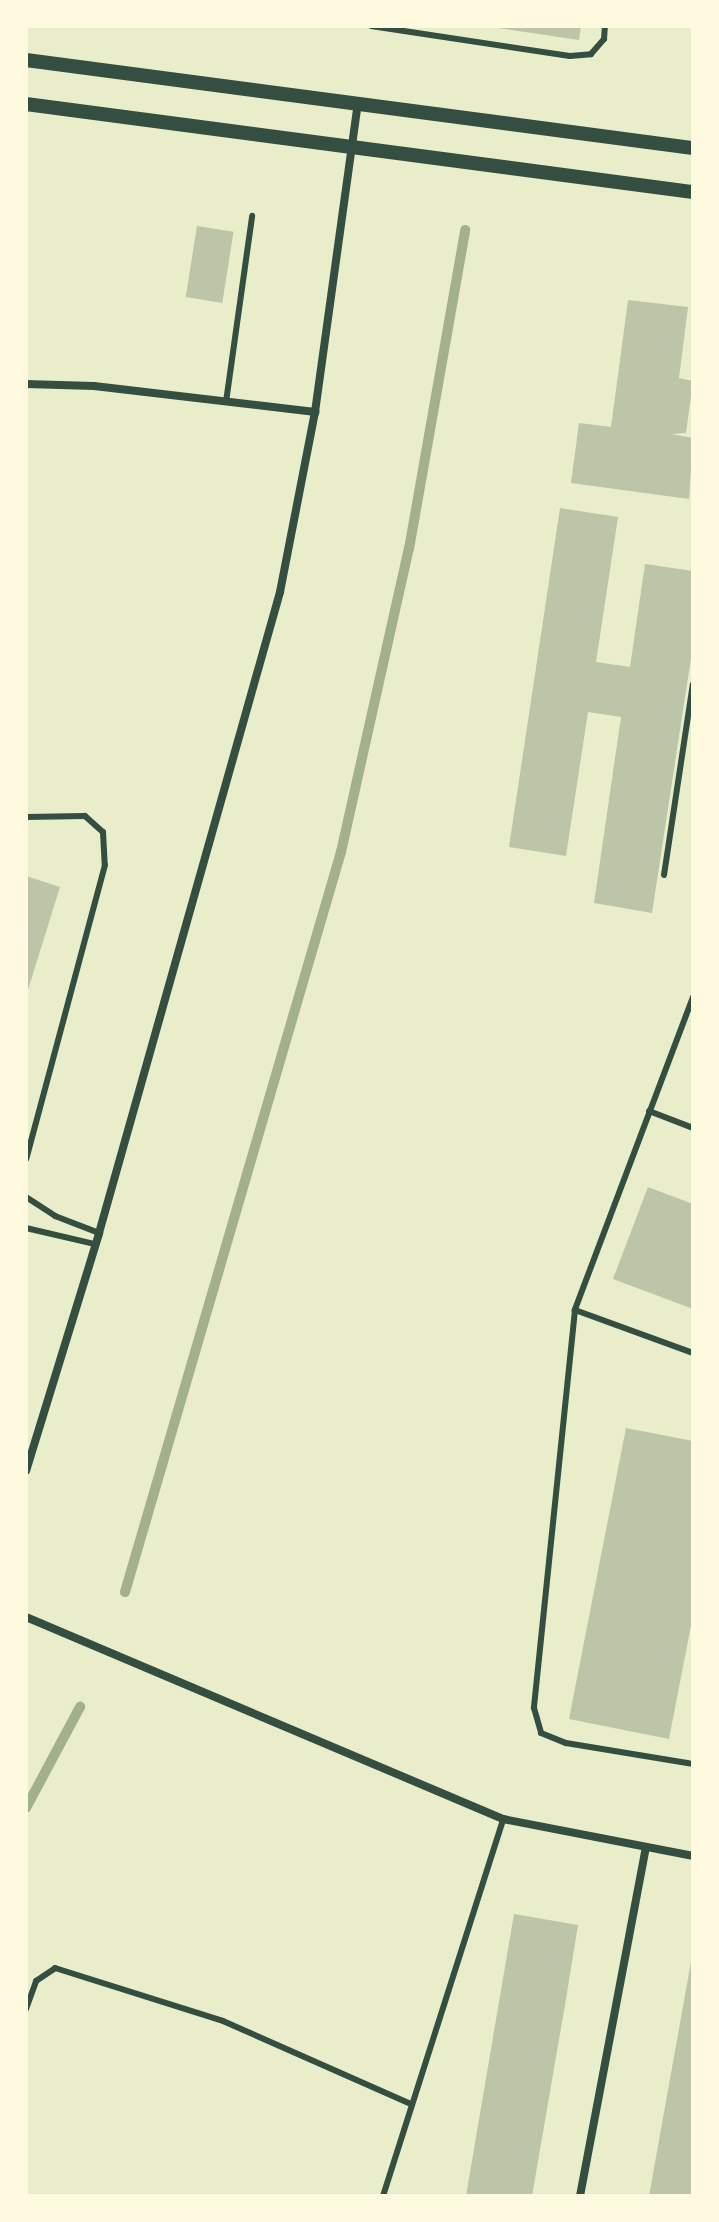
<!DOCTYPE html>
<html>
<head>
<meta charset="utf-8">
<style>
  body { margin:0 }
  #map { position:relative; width:719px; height:2222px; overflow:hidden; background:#e9edc9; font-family:"Space Grotesk",sans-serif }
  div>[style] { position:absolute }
  .stream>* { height:10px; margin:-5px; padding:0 5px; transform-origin:5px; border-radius:5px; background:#a3b18a }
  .building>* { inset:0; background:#bcc5a7; transform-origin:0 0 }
  .service>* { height:6px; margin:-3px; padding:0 3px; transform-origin:3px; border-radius:3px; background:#344e41 }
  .minor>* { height:8px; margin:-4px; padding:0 4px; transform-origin:4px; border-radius:4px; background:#344e41 }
  .tertiary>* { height:14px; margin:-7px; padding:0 7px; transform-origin:7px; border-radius:7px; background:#344e41 }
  span { translate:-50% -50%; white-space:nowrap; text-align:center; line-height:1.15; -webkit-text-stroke:8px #fefae0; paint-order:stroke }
  .frame { position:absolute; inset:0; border:28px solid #fefae0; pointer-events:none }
</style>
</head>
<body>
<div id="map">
  <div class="stream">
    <i style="left:125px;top:1592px;width:771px;rotate:-73.73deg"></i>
    <i style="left:341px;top:852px;width:311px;rotate:-77.4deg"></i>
    <i style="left:409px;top:549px;width:324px;rotate:-80deg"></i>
    <i style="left:26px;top:1808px;width:115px;rotate:-61.9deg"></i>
  </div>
  <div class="building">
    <i style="clip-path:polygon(484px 26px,581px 26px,579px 40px)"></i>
    <i style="left:197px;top:226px;width:37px;height:72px;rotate:9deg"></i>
    <i style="clip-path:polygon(628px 300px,688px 307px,679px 378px,693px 381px,686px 433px,671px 434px,693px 438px,689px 499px,571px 483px,579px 423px,611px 427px)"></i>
    <i style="clip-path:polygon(560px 508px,618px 517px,596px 662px,630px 667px,645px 564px,693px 571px,693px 645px,652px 913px,594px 903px,621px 717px,588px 712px,566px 856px,509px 847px)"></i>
    <i style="clip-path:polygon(26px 876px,60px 887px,27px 993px,26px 993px)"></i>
    <i style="clip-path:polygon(648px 1187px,693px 1204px,693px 1309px,613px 1279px)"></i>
    <i style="clip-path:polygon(626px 1428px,693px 1441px,693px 1615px,669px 1739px,569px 1719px)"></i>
    <i style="clip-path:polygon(514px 1914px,578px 1925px,565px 2005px,532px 2196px,466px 2196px)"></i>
    <i style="clip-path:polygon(693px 1962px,693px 2196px,649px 2196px,691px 1962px)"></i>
  </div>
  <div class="service">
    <i style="left:371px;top:26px;width:201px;rotate:8.6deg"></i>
    <i style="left:570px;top:56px;width:21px;rotate:-5deg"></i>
    <i style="left:591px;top:54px;width:20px;rotate:-49deg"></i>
    <i style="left:604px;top:39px;width:13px;rotate:-86deg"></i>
    <i style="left:226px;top:402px;width:188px;rotate:-82deg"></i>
    <i style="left:26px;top:817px;width:59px;rotate:-1deg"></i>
    <i style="left:85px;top:816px;width:24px;rotate:42deg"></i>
    <i style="left:103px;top:832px;width:33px;rotate:87deg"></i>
    <i style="left:105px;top:865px;width:304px;rotate:105deg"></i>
    <i style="left:664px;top:875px;width:193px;rotate:-81.4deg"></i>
    <i style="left:693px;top:997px;width:335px;rotate:110.7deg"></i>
    <i style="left:575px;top:1310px;width:400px;rotate:95.9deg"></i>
    <i style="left:534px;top:1708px;width:26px;rotate:74deg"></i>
    <i style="left:541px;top:1733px;width:27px;rotate:22deg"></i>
    <i style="left:566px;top:1743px;width:129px;rotate:9.4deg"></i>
    <i style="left:649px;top:1111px;width:47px;rotate:21.1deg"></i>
    <i style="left:26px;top:1197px;width:35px;rotate:33deg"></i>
    <i style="left:55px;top:1216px;width:47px;rotate:21.1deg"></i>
    <i style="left:26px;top:1228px;width:71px;rotate:13.1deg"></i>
    <i style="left:575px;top:1310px;width:126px;rotate:20deg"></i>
    <i style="left:26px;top:2009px;width:30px;rotate:-70deg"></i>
    <i style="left:36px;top:1981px;width:23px;rotate:-34deg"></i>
    <i style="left:55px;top:1968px;width:176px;rotate:17.5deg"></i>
    <i style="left:223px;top:2021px;width:206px;rotate:23.8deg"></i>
    <i style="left:383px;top:2196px;width:396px;rotate:-72.3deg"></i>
  </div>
  <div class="minor">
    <i style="left:26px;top:384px;width:68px;rotate:1.7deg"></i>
    <i style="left:94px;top:386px;width:223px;rotate:6.7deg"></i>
    <i style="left:26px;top:1471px;width:249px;rotate:-72.9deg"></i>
    <i style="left:99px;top:1233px;width:666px;rotate:-74.23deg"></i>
    <i style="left:280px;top:592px;width:183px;rotate:-79deg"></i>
    <i style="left:315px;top:412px;width:311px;rotate:-82.1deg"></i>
    <i style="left:26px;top:1617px;width:518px;rotate:22.95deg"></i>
    <i style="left:503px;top:1819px;width:194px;rotate:11deg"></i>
    <i style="left:580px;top:2196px;width:355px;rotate:-79.3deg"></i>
  </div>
  <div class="tertiary">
    <i style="left:26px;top:60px;width:673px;rotate:7.52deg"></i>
    <i style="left:26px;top:104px;width:673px;rotate:7.52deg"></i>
  </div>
  <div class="frame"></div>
</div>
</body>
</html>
